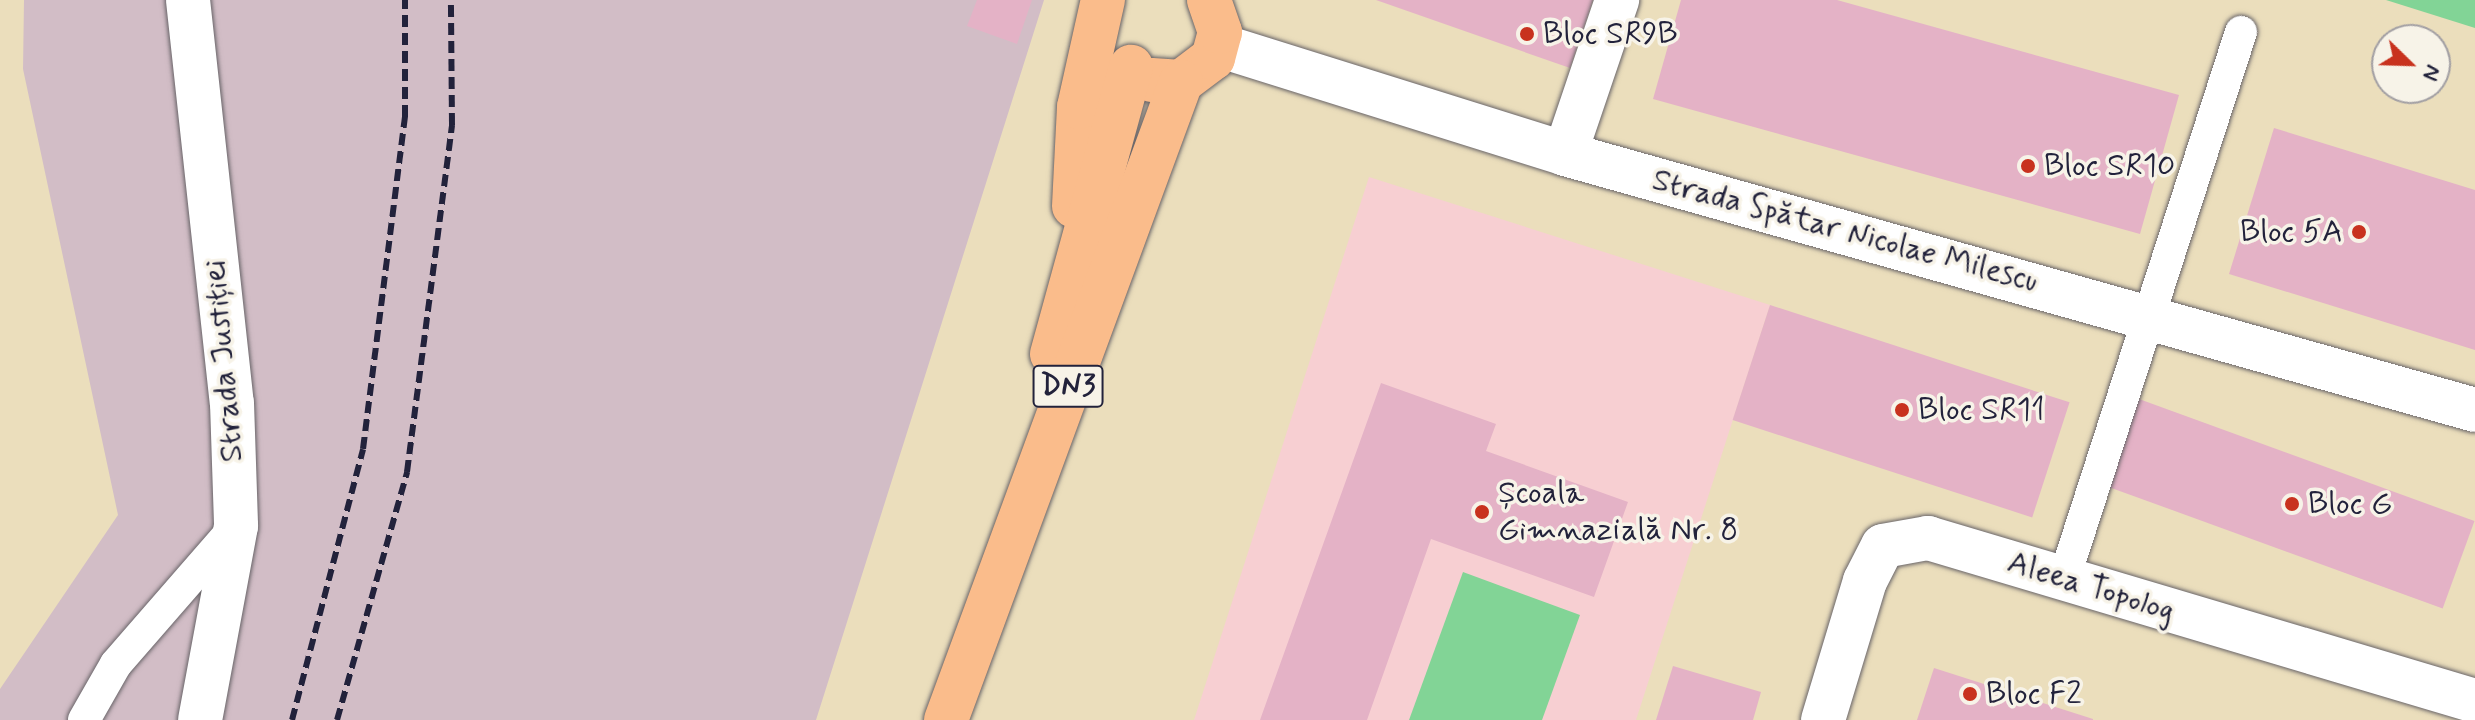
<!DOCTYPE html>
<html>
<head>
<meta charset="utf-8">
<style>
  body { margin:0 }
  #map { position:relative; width:2475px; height:720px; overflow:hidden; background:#ebdebc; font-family:Mynerve,sans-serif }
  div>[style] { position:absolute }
  .built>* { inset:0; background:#f7cfd2 }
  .industrial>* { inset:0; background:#d2bdc6 }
  .green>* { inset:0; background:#82d496 }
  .building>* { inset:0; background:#e4b2c6; transform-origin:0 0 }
  .roads { filter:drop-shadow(0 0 2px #686468) drop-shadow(0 0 2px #686468) }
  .service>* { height:32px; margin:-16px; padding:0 16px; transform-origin:16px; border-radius:16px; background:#fff }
  .minor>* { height:44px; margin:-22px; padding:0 22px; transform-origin:22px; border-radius:22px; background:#fff }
  .tertiary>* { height:44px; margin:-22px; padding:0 22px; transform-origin:22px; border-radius:22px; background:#fff }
  .primary>* { height:44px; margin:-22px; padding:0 22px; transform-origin:22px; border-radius:22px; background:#fabc8b }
  .rail>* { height:6px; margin-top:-3px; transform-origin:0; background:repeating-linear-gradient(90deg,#22223b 0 12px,transparent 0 18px) }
  .dots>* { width:22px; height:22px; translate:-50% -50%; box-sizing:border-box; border:4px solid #f7f3e8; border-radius:50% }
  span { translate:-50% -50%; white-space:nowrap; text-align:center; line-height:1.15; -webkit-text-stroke:7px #f7f3e8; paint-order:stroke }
  .shield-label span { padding:2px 6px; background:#f7f3e8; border:2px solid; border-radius:6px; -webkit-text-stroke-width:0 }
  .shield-label { font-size:30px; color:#22223b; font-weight:700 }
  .poi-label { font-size:32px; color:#22223b }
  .left { translate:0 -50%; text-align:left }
  .right { translate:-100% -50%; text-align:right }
  .street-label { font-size:32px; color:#22223b }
  .north { position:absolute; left:2371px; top:24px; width:80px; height:80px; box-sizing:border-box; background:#f7f3e8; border:2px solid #a29fa3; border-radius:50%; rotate:113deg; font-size:22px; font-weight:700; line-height:32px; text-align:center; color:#22223b }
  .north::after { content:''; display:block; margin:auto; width:28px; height:36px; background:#c8321e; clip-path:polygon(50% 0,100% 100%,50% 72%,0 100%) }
</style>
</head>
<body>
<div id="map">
  <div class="built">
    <i style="clip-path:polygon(1369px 177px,1770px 305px,1636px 720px,1194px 720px)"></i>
  </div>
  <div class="industrial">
    <i style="clip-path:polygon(24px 0,1044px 0,816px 720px,0 720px,0 689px,118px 515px,23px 69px)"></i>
  </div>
  <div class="green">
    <i style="clip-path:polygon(2386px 0,2475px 0,2475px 28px)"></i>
    <i style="clip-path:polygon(1463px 572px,1580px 615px,1542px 720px,1409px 720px)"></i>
  </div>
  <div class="building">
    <i style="clip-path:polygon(977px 0,1032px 0,1017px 44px,967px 26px)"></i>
    <i style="clip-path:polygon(1376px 0,1593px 0,1570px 68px)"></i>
    <i style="clip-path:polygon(1681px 0,1837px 0,2179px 95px,2140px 234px,1653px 99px)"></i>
    <i style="clip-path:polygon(2274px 128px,2475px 190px,2475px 350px,2229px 274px)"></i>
    <i style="left:1770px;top:305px;width:315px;height:121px;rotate:18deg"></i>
    <i style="clip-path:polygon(1381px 383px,1496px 424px,1486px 451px,1628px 502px,1594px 597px,1431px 539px,1367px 720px,1260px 720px)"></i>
    <i style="left:2139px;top:399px;width:357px;height:93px;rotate:20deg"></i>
    <i style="clip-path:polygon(1673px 666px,1761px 692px,1753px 720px,1656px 720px)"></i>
    <i style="clip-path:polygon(1934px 668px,2093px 719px,2093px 720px,1917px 720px)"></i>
  </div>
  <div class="roads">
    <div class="service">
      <i style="left:2064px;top:579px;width:575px;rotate:-72.07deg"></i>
      <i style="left:84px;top:720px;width:64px;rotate:-60.3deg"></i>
      <i style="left:116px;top:664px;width:183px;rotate:-49deg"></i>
    </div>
    <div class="minor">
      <i style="left:188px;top:0;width:405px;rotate:83.8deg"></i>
      <i style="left:232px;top:403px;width:123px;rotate:88.1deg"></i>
      <i style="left:236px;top:526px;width:197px;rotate:100.5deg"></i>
      <i style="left:1565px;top:154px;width:163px;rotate:-71.3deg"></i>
      <i style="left:1823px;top:720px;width:145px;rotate:-73.2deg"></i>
      <i style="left:1865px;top:581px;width:39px;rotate:-63deg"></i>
      <i style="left:1883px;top:546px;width:46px;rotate:-10.1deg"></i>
      <i style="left:1928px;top:538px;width:571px;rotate:16.59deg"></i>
    </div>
    <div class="tertiary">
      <i style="left:1218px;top:45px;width:364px;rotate:17.4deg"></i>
      <i style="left:1565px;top:154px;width:945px;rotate:15.71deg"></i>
    </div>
    <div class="primary">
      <i style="left:1152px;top:80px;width:29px;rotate:4deg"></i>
      <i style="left:1181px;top:82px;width:40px;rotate:-37deg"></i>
      <i style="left:1213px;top:58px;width:27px;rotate:-75deg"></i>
      <i style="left:1220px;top:32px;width:34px;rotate:-109deg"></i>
      <i style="left:1074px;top:206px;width:99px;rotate:-87.1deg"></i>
      <i style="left:1079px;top:107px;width:110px;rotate:-77.4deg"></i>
      <i style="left:1052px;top:354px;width:298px;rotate:-74.6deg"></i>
      <i style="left:946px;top:720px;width:680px;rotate:-69.78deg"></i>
    </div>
  </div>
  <div class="rail">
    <i style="left:292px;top:720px;width:280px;rotate:-75.3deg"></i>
    <i style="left:363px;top:449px;width:335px;rotate:-82.8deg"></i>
    <i style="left:405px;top:117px;width:117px;rotate:-90deg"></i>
    <i style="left:337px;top:720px;width:258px;rotate:-74.2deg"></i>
    <i style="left:407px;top:472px;width:350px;rotate:-82.6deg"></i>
    <i style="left:452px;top:125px;width:125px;rotate:-90.5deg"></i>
  </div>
  <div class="dots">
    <i style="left:1527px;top:34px;background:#c8321e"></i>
    <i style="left:2028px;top:166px;background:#c8321e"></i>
    <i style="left:2359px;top:232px;background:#c8321e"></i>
    <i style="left:1902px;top:410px;background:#c8321e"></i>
    <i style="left:2292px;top:504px;background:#c8321e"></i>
    <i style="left:1482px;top:512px;background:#c8321e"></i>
    <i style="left:1970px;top:694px;background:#c8321e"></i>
  </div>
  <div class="shield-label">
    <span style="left:1068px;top:386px">DN3</span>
  </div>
  <div class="poi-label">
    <span class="left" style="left:1543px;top:34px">Bloc SR9B</span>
    <span class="left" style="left:2044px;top:166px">Bloc SR10</span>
    <span class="right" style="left:2343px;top:232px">Bloc 5A</span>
    <span class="left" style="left:1918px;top:410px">Bloc SR11</span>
    <span class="left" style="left:1498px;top:512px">Școala<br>Gimnazială Nr. 8</span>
    <span class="left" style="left:2308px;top:504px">Bloc G</span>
    <span class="left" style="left:1986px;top:694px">Bloc F2</span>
  </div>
  <div class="street-label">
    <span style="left:1845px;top:231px;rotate:15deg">Strada Spătar Nicolae Milescu</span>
    <span style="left:224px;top:361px;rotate:-95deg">Strada Justiției</span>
    <span style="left:2091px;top:587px;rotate:17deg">Aleea Topolog</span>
  </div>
  <div class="north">N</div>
</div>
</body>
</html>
